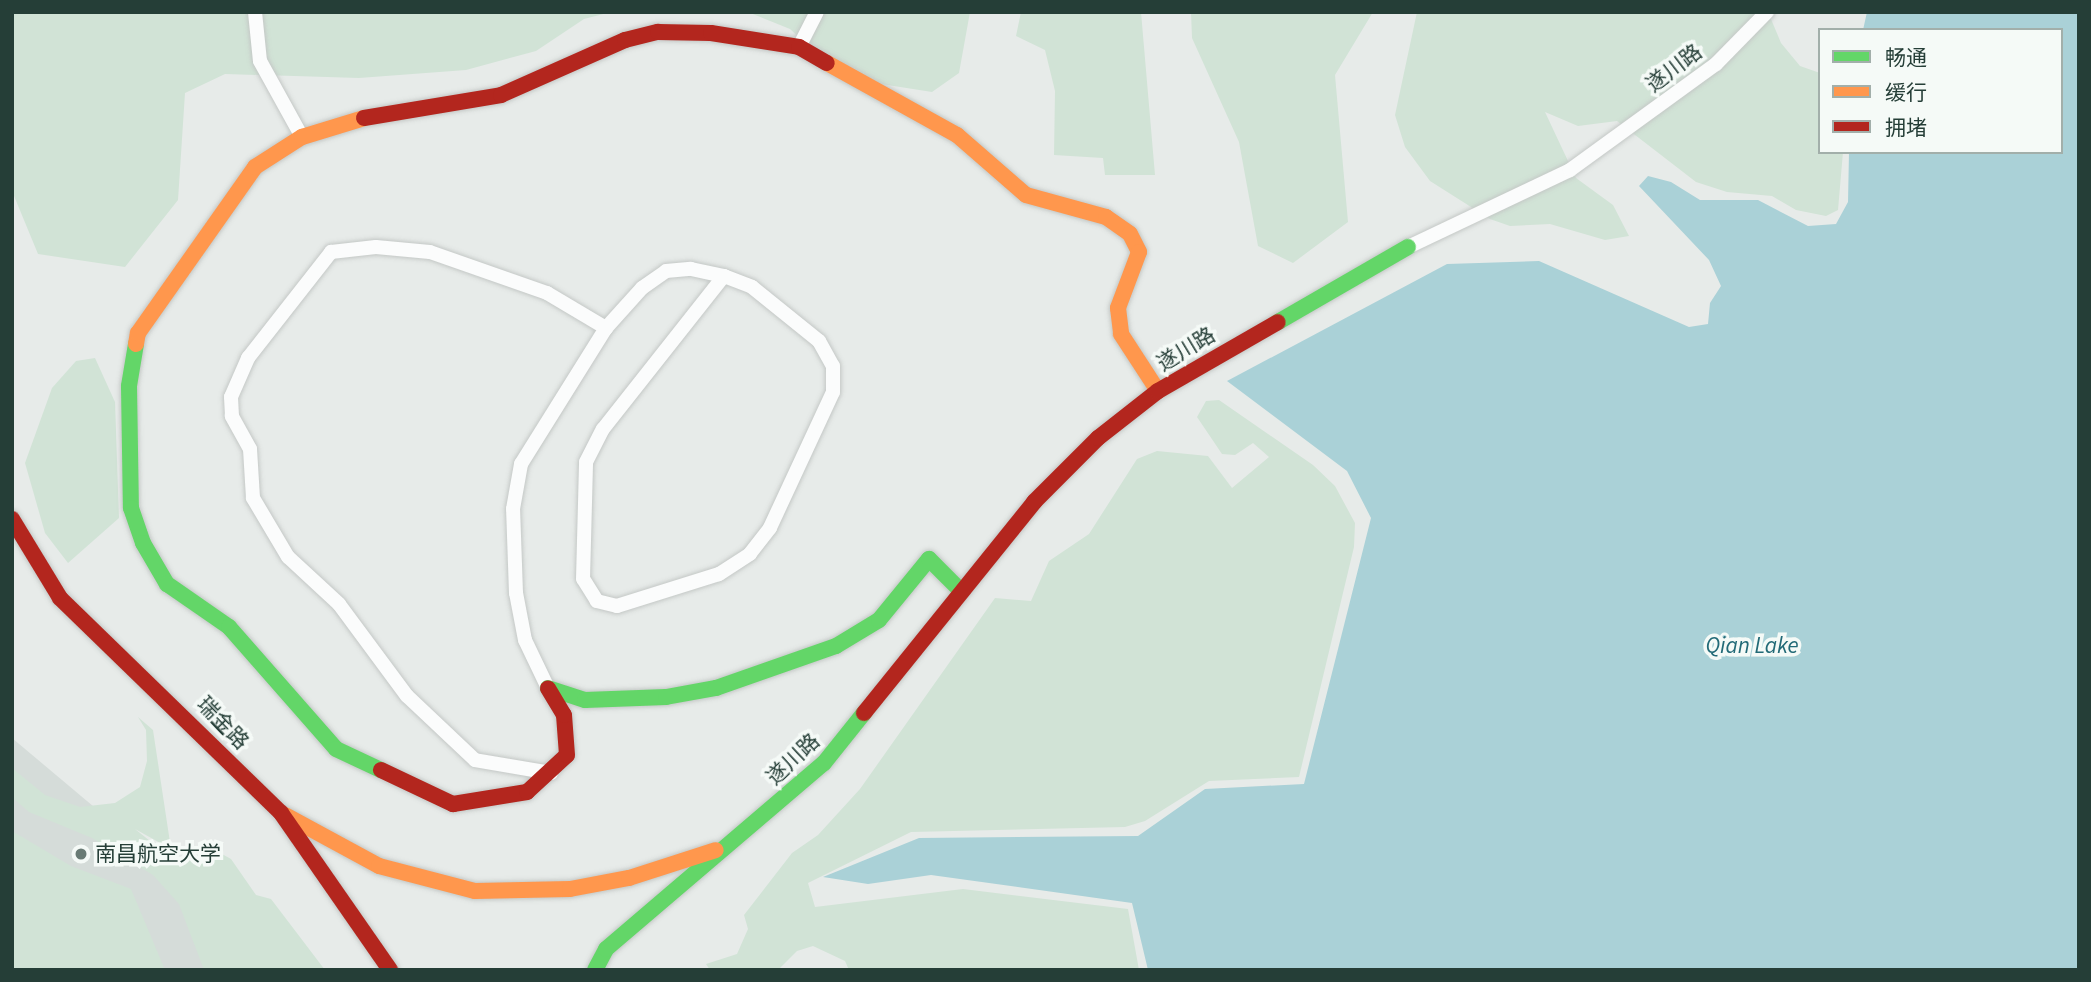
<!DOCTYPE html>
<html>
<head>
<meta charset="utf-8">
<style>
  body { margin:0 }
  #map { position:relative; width:2091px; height:982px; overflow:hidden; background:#e7ebe9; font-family:"Source Sans 3","Noto Sans SC",sans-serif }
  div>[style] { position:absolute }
  .built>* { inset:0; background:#d5dcd9 }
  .green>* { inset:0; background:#d1e3d6 }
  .water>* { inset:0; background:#aad1d7 }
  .roads { filter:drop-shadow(0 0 2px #c4c8c6) drop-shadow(0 0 2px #c4c8c6) }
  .street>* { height:14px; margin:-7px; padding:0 7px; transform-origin:7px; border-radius:7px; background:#fbfcfc }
  .fast>* { height:16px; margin:-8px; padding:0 8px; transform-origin:8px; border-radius:8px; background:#63d668 }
  .slow>* { height:16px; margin:-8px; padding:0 8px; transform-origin:8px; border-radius:8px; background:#ff974d }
  .jam>* { height:16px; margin:-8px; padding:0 8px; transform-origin:8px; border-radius:8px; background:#b3261e }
  .dots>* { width:19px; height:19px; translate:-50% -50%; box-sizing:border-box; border:4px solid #f5faf7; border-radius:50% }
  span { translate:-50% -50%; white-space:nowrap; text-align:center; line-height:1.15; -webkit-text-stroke:7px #f5faf7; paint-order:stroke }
  .street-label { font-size:21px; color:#253e37 }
  .poi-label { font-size:21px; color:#253e37 }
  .left { translate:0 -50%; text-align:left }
  .water-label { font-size:23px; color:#226a77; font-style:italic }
  .frame { position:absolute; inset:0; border:14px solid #253e37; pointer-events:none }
  .legend { position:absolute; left:1818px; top:28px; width:245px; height:126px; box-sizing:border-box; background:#f5faf7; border:2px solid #a2afaa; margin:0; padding:9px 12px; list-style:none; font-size:21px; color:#253e37 }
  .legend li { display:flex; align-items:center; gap:14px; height:35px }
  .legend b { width:35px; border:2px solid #a2afaa }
</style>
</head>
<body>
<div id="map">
  <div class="built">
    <i style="clip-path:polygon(12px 738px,288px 970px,12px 970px)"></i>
  </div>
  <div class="green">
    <i style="clip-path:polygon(13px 12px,611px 12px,584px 19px,536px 51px,466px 70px,359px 78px,225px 74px,185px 93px,178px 200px,125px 267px,38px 254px,12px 191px)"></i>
    <i style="clip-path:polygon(748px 12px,970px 12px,959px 73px,932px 92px,843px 78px,790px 29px)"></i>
    <i style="clip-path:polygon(1021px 12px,1141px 12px,1155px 175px,1105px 175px,1103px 158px,1054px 155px,1055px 91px,1045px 50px,1016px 36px)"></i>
    <i style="clip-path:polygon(1191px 12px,1373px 12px,1335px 75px,1348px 222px,1293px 263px,1258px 246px,1239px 142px,1192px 38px)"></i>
    <i style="clip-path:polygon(1417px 12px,1768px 12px,1781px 43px,1800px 66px,1820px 73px,1820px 152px,1843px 152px,1838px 210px,1826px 216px,1796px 210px,1772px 196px,1727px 192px,1696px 182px,1617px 121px,1578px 126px,1545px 112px,1576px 178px,1613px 205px,1629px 236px,1605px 240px,1550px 224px,1510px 226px,1490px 219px,1430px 181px,1405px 147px,1395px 115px)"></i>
    <i style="clip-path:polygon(95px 358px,115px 402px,119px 518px,68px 563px,45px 533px,25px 463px,52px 388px,76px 361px)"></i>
    <i style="clip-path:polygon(1219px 400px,1313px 465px,1335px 486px,1355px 523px,1354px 547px,1299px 777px,1209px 781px,1145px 821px,1125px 827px,911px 832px,808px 883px,815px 907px,963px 889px,1128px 909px,1139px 970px,849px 970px,845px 961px,813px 946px,797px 951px,778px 970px,710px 970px,706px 964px,737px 954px,748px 929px,744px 915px,792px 853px,818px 835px,860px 789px,995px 598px,1031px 601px,1049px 561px,1089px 534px,1137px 459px,1157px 451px,1208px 456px,1232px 488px,1269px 457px,1253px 443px,1235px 455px,1222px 454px,1197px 417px,1206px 401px)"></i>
    <i style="clip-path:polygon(138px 717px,153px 730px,171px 849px,135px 829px,180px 865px,194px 852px,213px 849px,231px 859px,256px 895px,271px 899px,325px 970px,204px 970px,179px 904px,153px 875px,92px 838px,29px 812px,12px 797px,12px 768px,45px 795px,80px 807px,115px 803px,140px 787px,147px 761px,146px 730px)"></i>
    <i style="clip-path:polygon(12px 831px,71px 866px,131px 889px,165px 970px,12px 970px)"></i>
  </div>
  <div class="water">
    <i style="clip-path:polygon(1867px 12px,2079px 12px,2079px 970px,1148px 970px,1132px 903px,931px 875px,868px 884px,823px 877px,919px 838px,1138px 836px,1205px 789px,1304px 784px,1371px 518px,1347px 471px,1227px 381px,1447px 264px,1539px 261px,1689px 327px,1708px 324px,1710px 303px,1721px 286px,1709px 260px,1639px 186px,1648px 176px,1671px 182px,1700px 200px,1758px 200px,1808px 226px,1836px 224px,1848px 202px,1849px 152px,2061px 152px,2061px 30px,1863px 30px)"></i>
  </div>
  <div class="roads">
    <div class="street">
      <i style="left:255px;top:12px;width:49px;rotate:84.2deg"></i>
      <i style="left:260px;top:61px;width:87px;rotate:61.1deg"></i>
      <i style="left:799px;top:47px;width:39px;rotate:-63deg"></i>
      <i style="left:1408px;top:247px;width:179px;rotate:-25.4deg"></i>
      <i style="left:1570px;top:170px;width:180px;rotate:-36deg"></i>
      <i style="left:1716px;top:64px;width:73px;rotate:-45.6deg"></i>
      <i style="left:547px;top:686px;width:51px;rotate:-115.6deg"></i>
      <i style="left:525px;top:640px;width:48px;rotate:-100.8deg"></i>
      <i style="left:516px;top:593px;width:84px;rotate:-92deg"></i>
      <i style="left:513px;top:509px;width:46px;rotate:-79.9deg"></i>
      <i style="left:521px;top:464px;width:160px;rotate:-58deg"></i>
      <i style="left:606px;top:328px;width:54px;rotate:-48deg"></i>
      <i style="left:642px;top:288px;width:29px;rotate:-35deg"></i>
      <i style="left:666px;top:271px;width:25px;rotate:-5deg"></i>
      <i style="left:691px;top:269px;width:34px;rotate:12deg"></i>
      <i style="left:724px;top:276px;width:30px;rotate:21deg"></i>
      <i style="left:752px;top:287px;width:86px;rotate:38.9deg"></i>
      <i style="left:819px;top:341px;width:29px;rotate:61deg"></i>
      <i style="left:833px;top:366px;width:26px;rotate:90deg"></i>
      <i style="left:833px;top:392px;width:150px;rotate:114.9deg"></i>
      <i style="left:770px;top:528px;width:33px;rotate:128deg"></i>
      <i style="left:750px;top:554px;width:37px;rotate:147deg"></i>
      <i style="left:719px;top:574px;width:107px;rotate:162.6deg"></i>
      <i style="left:617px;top:606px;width:21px;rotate:-166deg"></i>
      <i style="left:597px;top:601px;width:26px;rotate:-122deg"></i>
      <i style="left:583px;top:579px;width:117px;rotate:-88.5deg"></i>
      <i style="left:586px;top:462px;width:37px;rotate:-63deg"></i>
      <i style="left:603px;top:429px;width:195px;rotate:-51.7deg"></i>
      <i style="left:551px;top:773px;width:77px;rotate:-170.3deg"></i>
      <i style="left:475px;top:760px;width:93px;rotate:-136.7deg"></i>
      <i style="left:407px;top:696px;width:114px;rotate:-126.5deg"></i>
      <i style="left:339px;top:604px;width:69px;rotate:-137.3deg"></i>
      <i style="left:288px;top:557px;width:69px;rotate:-120.7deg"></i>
      <i style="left:253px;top:498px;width:49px;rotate:-93.5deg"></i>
      <i style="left:250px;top:449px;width:38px;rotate:-119deg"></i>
      <i style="left:232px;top:416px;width:19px;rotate:-93deg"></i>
      <i style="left:231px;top:397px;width:43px;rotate:-66.4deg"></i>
      <i style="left:248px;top:358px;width:135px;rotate:-51.9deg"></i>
      <i style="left:331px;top:252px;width:45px;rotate:-6.3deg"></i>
      <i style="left:376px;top:247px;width:54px;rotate:5.3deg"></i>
      <i style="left:430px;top:252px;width:124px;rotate:19.3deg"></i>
      <i style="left:547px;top:293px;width:69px;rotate:30.7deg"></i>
    </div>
    <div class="fast">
      <i style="left:1278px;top:322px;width:150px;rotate:-30deg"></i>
      <i style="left:136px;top:344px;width:43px;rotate:99.5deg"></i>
      <i style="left:129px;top:386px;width:122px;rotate:89.1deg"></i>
      <i style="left:131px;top:508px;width:37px;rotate:71deg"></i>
      <i style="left:143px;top:543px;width:48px;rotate:59.7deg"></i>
      <i style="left:167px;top:584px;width:75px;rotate:34.7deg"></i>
      <i style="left:229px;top:627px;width:162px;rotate:48.7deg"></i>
      <i style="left:336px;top:749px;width:50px;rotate:25deg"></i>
      <i style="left:548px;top:688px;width:39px;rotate:18deg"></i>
      <i style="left:585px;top:700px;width:81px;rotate:-2.1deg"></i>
      <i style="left:666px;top:697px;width:51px;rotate:-10.2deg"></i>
      <i style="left:716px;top:688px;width:127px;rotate:-19.3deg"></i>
      <i style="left:836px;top:646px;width:50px;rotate:-31.2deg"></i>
      <i style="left:879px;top:620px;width:79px;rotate:-50.7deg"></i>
      <i style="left:929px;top:559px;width:44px;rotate:45deg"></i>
      <i style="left:595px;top:970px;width:24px;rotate:-62deg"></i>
      <i style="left:606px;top:949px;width:287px;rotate:-40.5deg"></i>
      <i style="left:824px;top:763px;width:64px;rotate:-51.3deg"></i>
    </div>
    <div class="slow">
      <i style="left:827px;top:63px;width:149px;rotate:29deg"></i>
      <i style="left:957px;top:135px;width:91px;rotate:41deg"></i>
      <i style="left:1026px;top:195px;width:83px;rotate:15.4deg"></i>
      <i style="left:1106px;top:217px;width:29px;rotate:35deg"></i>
      <i style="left:1130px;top:234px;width:20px;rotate:63deg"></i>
      <i style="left:1139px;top:252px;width:60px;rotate:110.6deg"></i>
      <i style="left:1118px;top:308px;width:26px;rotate:83deg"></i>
      <i style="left:1121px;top:334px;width:68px;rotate:57deg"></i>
      <i style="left:136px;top:344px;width:11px;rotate:-80deg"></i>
      <i style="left:138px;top:333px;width:203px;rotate:-54.8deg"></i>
      <i style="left:255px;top:167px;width:56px;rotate:-32.6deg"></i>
      <i style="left:302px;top:137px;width:65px;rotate:-17deg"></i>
      <i style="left:285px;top:815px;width:107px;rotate:28.5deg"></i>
      <i style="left:379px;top:866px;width:99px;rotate:14.6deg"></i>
      <i style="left:475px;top:891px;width:95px;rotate:-1.2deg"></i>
      <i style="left:570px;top:889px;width:60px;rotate:-10.6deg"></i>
      <i style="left:629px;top:878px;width:91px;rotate:-17.8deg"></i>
    </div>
    <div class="jam">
      <i style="left:364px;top:118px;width:139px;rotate:-9.5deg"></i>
      <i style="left:501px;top:95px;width:136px;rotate:-23.9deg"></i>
      <i style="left:625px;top:40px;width:34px;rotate:-14deg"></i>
      <i style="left:658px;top:32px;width:53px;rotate:1.1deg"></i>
      <i style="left:711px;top:33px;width:89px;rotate:9deg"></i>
      <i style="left:799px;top:47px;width:32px;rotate:30deg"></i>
      <i style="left:12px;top:519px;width:92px;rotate:58.7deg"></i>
      <i style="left:60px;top:598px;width:308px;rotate:44.2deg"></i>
      <i style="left:281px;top:813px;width:191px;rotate:55.2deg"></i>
      <i style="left:864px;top:713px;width:271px;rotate:-51.1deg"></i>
      <i style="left:1034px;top:502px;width:91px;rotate:-45deg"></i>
      <i style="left:1098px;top:438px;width:76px;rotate:-38.1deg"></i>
      <i style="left:1158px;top:391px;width:138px;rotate:-29.9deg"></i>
      <i style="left:381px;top:770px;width:80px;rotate:25.3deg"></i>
      <i style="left:453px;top:804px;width:75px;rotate:-9.2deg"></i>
      <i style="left:527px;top:792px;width:54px;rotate:-42.8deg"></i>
      <i style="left:567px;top:755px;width:40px;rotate:-94.3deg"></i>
      <i style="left:564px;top:715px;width:31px;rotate:-121deg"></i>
    </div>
  </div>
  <div class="dots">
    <i style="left:81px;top:854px;background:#697b75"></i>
  </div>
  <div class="street-label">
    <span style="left:1674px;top:68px;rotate:-37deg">遂川路</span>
    <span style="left:1186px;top:349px;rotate:-31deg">遂川路</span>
    <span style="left:223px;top:723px;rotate:46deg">瑞金路</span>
    <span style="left:793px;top:759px;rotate:-43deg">遂川路</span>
  </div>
  <div class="poi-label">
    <span class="left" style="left:95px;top:854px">南昌航空大学</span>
  </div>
  <div class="water-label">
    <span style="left:1752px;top:646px">Qian Lake</span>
  </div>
  <div class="frame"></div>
  <ul class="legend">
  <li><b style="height:9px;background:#63d668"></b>畅通</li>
  <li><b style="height:9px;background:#ff974d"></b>缓行</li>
  <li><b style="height:9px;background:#b3261e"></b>拥堵</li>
  </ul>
</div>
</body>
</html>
